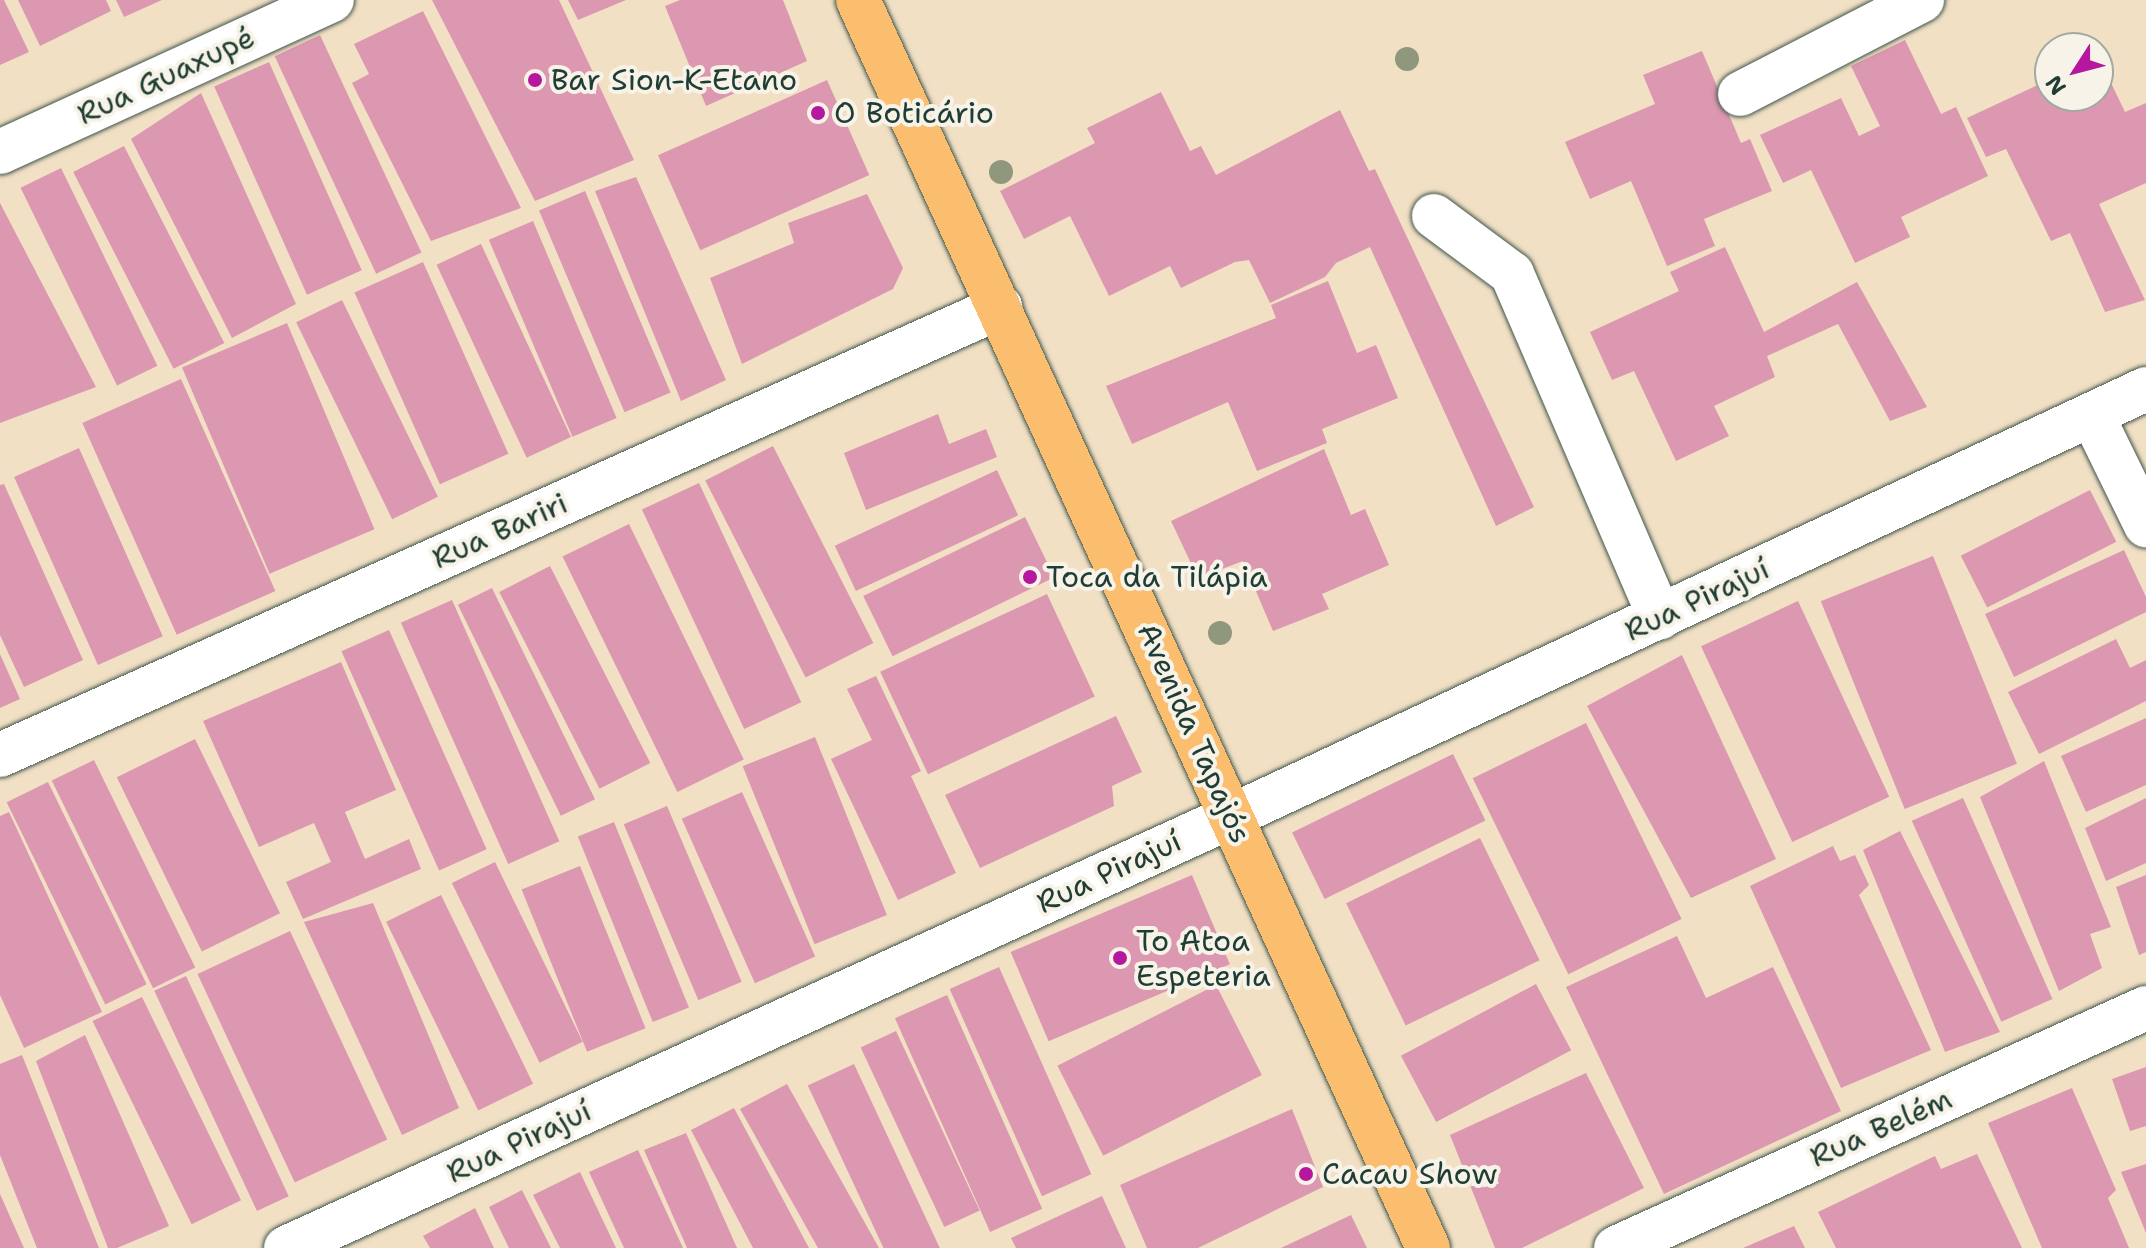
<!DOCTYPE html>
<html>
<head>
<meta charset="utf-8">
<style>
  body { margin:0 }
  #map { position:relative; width:2146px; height:1248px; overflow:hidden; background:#f2e0c5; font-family:"Shantell Sans",sans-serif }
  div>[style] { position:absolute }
  .building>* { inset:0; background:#db98b0; transform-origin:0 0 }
  .roads { filter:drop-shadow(0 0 2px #3f554a) drop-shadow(0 0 2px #3f554a) }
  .minor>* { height:44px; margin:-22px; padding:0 22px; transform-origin:22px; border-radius:22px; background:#fff }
  .major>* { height:44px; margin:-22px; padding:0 22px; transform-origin:22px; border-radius:22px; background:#fbbd6e }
  .trees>* { width:24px; height:24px; margin:-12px; border-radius:50%; background:#8f987d }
  .dots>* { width:22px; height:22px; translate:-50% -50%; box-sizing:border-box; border:4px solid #f7f3e8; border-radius:50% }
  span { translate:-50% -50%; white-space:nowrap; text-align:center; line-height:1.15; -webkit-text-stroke:8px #f7f3e8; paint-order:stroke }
  .street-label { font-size:30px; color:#1f3d34 }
  .poi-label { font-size:30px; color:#1f3d34 }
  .left { translate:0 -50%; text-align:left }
  .north { position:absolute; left:2034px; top:32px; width:80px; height:80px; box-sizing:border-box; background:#f7f3e8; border:2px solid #a1aaa0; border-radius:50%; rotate:234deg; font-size:22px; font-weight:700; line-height:32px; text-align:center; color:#1f3d34 }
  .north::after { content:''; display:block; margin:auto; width:28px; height:36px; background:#b5179e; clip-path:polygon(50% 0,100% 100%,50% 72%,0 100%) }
</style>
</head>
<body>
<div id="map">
  <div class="building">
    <i style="clip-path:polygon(0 0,4px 0,29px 52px,0 65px)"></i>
    <i style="clip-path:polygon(18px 0,106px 0,111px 11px,40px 46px)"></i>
    <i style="clip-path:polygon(116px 0,162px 0,124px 17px)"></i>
    <i style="clip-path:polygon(432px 0,559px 0,634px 160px,535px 201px)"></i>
    <i style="clip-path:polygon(568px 0,626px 0,578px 20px)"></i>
    <i style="clip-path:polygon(680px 0,783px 0,807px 61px,706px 106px,665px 6px)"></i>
    <i style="clip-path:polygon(423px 11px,521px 208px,431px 241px,352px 83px,369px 74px,354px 44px)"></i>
    <i style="left:320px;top:35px;width:240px;height:50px;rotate:65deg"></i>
    <i style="clip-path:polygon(1905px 40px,1941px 114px,1956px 107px,1988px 176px,1901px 217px,1910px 237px,1855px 263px,1811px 170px,1783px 183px,1760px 135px,1841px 98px,1859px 136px,1880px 126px,1851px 66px)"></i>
    <i style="clip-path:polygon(1702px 51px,1741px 143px,1750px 139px,1772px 191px,1704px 219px,1715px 246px,1667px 266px,1631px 181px,1590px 199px,1565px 142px,1655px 104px,1643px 75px)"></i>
    <i style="clip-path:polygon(2050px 56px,2050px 96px,2098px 96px,2098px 56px,2125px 112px,2146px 103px,2146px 183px,2099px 204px,2145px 300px,2105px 312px,2070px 233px,2051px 241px,2006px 149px,1986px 157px,1967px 118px,2044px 82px,2035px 63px)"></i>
    <i style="left:269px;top:62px;width:228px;height:60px;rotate:66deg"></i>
    <i style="left:827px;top:80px;width:104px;height:185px;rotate:66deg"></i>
    <i style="clip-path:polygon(1161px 92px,1190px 151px,1201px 146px,1216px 175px,1340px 110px,1369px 171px,1375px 169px,1534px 507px,1496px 526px,1370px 247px,1336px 263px,1325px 277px,1270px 303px,1249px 260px,1235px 262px,1181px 288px,1170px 266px,1109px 296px,1070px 216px,1024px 239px,1000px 191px,1095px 143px,1087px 128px)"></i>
    <i style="clip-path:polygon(201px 93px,296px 304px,232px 338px,131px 139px)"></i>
    <i style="left:124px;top:146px;width:221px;height:57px;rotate:63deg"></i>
    <i style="left:61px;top:168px;width:220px;height:45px;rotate:64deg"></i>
    <i style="clip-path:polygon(636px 177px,726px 380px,681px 401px,595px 191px)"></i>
    <i style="left:585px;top:191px;width:219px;height:50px;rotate:67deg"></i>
    <i style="clip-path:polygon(867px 194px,903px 268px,893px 289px,742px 364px,710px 278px,794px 243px,788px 223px)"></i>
    <i style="clip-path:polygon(0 203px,96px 387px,0 423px)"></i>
    <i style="left:533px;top:221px;width:214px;height:48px;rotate:67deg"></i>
    <i style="left:481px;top:244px;width:213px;height:49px;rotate:65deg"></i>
    <i style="clip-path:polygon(1725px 247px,1764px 332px,1857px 282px,1927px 407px,1890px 421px,1838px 324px,1767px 356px,1775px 377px,1714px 406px,1729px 436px,1676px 461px,1634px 371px,1612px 380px,1590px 332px,1679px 291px,1670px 272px)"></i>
    <i style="left:423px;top:262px;width:210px;height:75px;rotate:66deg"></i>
    <i style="clip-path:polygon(1328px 281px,1357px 353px,1376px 345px,1398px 398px,1322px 429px,1327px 443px,1257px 471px,1228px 402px,1132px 444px,1106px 386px,1276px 318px,1271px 305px)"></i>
    <i style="left:342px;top:300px;width:219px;height:51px;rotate:64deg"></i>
    <i style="left:287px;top:323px;width:224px;height:114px;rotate:67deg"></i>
    <i style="left:181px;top:379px;width:232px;height:108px;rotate:66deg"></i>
    <i style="clip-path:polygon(938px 414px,949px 444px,986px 429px,997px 457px,866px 510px,844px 453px)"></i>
    <i style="left:773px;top:446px;width:221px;height:76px;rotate:63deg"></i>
    <i style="left:79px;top:448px;width:206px;height:71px;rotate:66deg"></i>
    <i style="clip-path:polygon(1324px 449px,1351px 515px,1365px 509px,1389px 565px,1322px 594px,1329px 609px,1273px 631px,1243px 561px,1198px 578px,1171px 521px)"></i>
    <i style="left:997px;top:470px;width:50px;height:179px;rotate:65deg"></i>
    <i style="left:699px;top:483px;width:242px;height:63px;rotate:65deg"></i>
    <i style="clip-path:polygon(4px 484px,83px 660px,24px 687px,0 635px,0 485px)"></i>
    <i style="left:2090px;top:490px;width:58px;height:145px;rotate:63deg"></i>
    <i style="left:1025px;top:517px;width:67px;height:180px;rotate:64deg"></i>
    <i style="left:629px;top:524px;width:262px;height:74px;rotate:64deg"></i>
    <i style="clip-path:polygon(2124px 550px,2146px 597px,2146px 612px,2014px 677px,1985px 614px)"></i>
    <i style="left:1933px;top:556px;width:224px;height:121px;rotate:68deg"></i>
    <i style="left:550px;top:566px;width:221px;height:57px;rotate:63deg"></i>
    <i style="left:492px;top:588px;width:235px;height:38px;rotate:64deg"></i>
    <i style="left:1047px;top:594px;width:113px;height:184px;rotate:65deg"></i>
    <i style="left:452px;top:600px;width:264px;height:56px;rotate:66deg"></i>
    <i style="left:1798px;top:601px;width:216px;height:107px;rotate:65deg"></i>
    <i style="left:389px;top:630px;width:240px;height:52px;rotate:66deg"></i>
    <i style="clip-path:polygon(2116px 639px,2130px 668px,2146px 660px,2146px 701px,2039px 754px,2008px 692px)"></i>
    <i style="clip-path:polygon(0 654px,20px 699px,0 708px)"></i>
    <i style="clip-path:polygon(1682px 655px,1776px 859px,1691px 898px,1587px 706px)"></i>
    <i style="clip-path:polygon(341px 662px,396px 790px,345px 812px,365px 859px,409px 839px,421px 869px,303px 919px,286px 882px,331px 862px,314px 823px,259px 847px,203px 721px)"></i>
    <i style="clip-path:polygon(876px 676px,921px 771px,911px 776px,956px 873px,898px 900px,831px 759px,872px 740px,847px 689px)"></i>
    <i style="clip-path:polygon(1116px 716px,1142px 772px,1112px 786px,1114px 806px,980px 868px,945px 795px)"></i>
    <i style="clip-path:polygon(2146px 718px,2146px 785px,2086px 812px,2061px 756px)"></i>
    <i style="left:1586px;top:723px;width:218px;height:126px;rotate:64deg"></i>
    <i style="left:815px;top:737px;width:192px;height:78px;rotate:68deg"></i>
    <i style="left:195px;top:739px;width:194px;height:87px;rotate:64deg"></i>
    <i style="left:1453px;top:754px;width:74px;height:179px;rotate:64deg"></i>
    <i style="left:94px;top:760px;width:231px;height:47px;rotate:64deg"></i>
    <i style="clip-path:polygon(2044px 761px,2111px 927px,2090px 934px,2102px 968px,2059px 991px,1980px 797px)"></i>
    <i style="left:48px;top:782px;width:225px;height:46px;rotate:64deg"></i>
    <i style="left:742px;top:792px;width:180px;height:66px;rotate:66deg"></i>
    <i style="left:1963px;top:798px;width:220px;height:56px;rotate:66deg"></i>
    <i style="clip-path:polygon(2146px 798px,2146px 863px,2106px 881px,2085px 828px)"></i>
    <i style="left:667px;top:806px;width:191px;height:47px;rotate:67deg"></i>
    <i style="clip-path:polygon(9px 812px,102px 1012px,24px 1048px,0 995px,0 816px)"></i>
    <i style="left:614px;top:822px;width:200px;height:39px;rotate:68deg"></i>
    <i style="clip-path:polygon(1900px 831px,2000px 1032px,1945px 1052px,1863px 850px)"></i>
    <i style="left:1480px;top:838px;width:136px;height:149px;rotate:64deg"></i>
    <i style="clip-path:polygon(1833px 846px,1840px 861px,1855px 855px,1869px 885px,1859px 895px,1931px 1050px,1841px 1088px,1750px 886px)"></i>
    <i style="left:495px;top:862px;width:200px;height:48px;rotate:64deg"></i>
    <i style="left:580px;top:866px;width:175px;height:63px;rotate:68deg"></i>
    <i style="left:1192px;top:875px;width:97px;height:197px;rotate:67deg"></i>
    <i style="clip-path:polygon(2146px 875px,2146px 952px,2139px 955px,2116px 887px)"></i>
    <i style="left:441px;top:895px;width:210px;height:61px;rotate:64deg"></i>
    <i style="clip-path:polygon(373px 903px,459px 1108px,402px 1135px,304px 922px)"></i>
    <i style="left:290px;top:931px;width:230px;height:102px;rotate:65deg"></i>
    <i style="clip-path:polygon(1677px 936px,1706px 998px,1773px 967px,1841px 1111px,1664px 1194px,1566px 987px)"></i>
    <i style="left:999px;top:967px;width:227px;height:54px;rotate:66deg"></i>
    <i style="left:186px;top:976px;width:243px;height:35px;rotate:65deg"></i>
    <i style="left:1536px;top:984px;width:75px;height:153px;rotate:62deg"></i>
    <i style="left:1216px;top:985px;width:101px;height:178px;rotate:63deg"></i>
    <i style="left:947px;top:995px;width:234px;height:57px;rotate:66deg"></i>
    <i style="left:142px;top:997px;width:226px;height:55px;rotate:64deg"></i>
    <i style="left:896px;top:1031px;width:198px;height:39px;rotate:65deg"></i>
    <i style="clip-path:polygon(85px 1035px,169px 1226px,117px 1248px,108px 1248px,36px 1061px)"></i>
    <i style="clip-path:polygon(22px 1055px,99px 1248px,37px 1248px,0 1155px,0 1064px)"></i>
    <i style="left:854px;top:1064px;width:204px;height:51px;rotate:65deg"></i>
    <i style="clip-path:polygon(2146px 1067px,2146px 1126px,2130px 1131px,2112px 1079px)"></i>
    <i style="clip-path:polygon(1586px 1073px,1644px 1188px,1522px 1248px,1495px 1248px,1450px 1135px)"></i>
    <i style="clip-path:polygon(787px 1084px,879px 1248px,818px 1248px,740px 1109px)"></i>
    <i style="clip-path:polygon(2072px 1088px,2116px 1190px,2108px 1198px,2129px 1248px,2042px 1248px,1988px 1123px)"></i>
    <i style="clip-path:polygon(734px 1108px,809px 1248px,753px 1248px,691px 1130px)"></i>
    <i style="clip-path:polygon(1292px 1109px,1323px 1187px,1198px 1248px,1147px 1248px,1120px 1185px)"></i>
    <i style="clip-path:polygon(686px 1133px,737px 1248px,687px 1248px,644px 1150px)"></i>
    <i style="clip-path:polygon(638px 1150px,683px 1248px,624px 1248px,589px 1172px)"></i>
    <i style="clip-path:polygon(1977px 1154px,2022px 1248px,1836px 1248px,1818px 1212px,1935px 1156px,1941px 1169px)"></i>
    <i style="clip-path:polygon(2146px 1164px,2146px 1233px,2121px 1172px)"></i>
    <i style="clip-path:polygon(580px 1172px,616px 1248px,560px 1248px,533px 1195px)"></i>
    <i style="clip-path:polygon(522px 1190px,551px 1248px,509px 1248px,489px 1207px)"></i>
    <i style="clip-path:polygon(0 1194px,24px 1248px,0 1248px)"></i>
    <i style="clip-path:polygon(1102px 1196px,1126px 1248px,1016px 1248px,1011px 1238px)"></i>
    <i style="clip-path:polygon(475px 1208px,494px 1248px,430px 1248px,423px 1236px)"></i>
    <i style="clip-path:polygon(1351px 1215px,1367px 1248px,1281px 1248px)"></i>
    <i style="clip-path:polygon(1794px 1226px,1805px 1248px,1743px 1248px)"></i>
  </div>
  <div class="roads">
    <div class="minor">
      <i style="left:1740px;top:94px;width:205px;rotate:-27.3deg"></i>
      <i style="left:0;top:152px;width:365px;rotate:-24.6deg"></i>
      <i style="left:1434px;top:216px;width:97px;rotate:36.6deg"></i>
      <i style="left:1512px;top:274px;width:374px;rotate:66.7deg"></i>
      <i style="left:2092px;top:415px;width:123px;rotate:63.9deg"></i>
      <i style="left:0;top:755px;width:1096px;rotate:-24.13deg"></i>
      <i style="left:286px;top:1248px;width:1040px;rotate:-24.54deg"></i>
      <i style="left:1232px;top:816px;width:1009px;rotate:-25.04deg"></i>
      <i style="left:1616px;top:1248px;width:582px;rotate:-24.36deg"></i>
    </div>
    <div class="major">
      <i style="left:858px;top:0;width:1372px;rotate:65.45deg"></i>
    </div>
  </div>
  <div class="trees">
    <i style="left:1407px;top:59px"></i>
    <i style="left:1001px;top:172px"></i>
    <i style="left:1220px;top:633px"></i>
  </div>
  <div class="dots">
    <i style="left:535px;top:80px;background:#b5179e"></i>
    <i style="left:818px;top:113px;background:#b5179e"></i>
    <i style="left:1030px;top:577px;background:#b5179e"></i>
    <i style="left:1120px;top:958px;background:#b5179e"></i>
    <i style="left:1306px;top:1174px;background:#b5179e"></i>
  </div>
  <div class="street-label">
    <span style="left:166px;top:76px;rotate:-25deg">Rua Guaxupé</span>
    <span style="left:500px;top:531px;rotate:-24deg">Rua Bariri</span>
    <span style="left:1697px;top:600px;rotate:-25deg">Rua Pirajuí</span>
    <span style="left:1194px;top:733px;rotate:66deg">Avenida Tapajós</span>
    <span style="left:1109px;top:872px;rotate:-25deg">Rua Pirajuí</span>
    <span style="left:1881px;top:1128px;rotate:-24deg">Rua Belém</span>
    <span style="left:519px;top:1142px;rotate:-25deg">Rua Pirajuí</span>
  </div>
  <div class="poi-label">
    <span class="left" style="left:551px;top:80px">Bar Sion-K-Etano</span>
    <span class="left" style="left:834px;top:113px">O Boticário</span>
    <span class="left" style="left:1046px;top:577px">Toca da Tilápia</span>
    <span class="left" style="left:1136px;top:958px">To Atoa<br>Espeteria</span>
    <span class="left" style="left:1322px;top:1174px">Cacau Show</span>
  </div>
  <div class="north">N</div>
</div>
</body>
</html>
